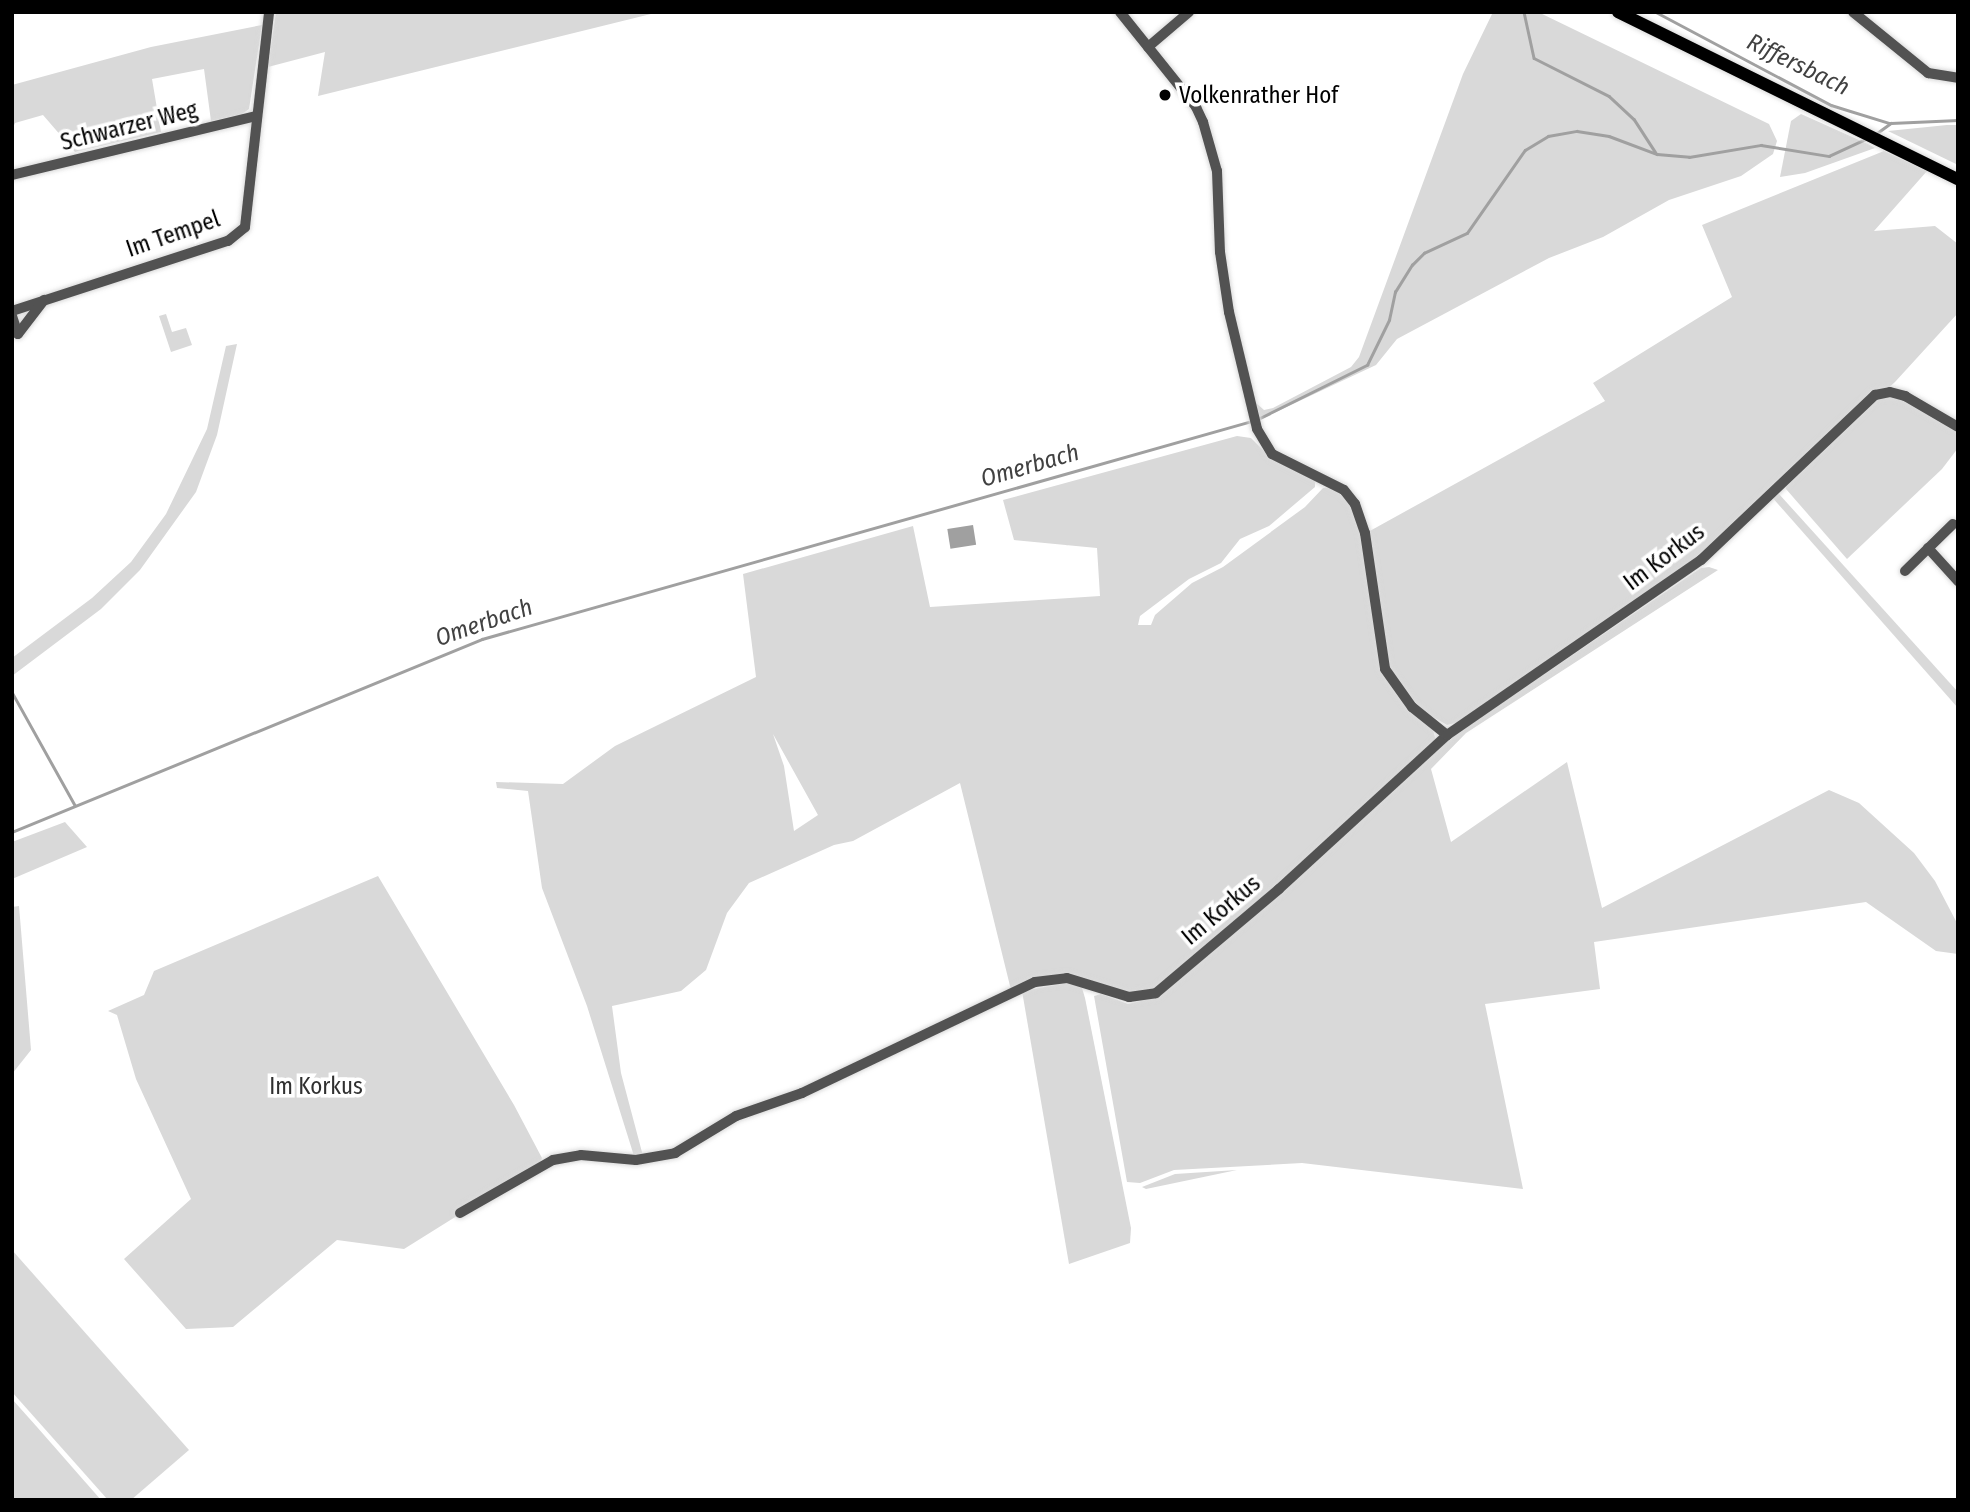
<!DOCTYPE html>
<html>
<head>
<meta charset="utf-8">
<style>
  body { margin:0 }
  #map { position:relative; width:1970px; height:1512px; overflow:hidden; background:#fff; font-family:"Fira Sans Condensed",sans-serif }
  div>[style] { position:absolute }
  .green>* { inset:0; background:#d9d9d9 }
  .water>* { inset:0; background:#a0a0a0; transform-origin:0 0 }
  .stream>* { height:2.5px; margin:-1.25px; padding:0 1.25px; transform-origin:1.25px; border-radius:1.25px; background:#a0a0a0 }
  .roads { filter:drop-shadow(0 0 2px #dbdbdb) drop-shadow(0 0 2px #dbdbdb) }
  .minor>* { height:10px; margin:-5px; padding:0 5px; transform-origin:5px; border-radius:5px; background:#525252 }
  .major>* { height:12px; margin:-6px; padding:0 6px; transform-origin:6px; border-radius:6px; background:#000 }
  .dots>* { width:19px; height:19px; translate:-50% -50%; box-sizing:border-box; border:4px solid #fff; border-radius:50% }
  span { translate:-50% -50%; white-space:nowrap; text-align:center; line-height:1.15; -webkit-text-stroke:7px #fff; paint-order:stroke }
  .poi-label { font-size:23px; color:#000 }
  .left { translate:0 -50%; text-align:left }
  .street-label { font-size:23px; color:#000 }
  .park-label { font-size:23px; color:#303030 }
  .water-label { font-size:24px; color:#414141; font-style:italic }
  .frame { position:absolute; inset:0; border:14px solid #000; pointer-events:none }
</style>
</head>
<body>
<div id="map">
  <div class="green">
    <i style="clip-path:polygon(276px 12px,659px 12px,318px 96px,325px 52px,268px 67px)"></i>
    <i style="clip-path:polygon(1493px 12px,1538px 12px,1769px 124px,1777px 141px,1773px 154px,1741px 176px,1669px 200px,1603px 237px,1549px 258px,1397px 339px,1376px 365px,1259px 420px,1256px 403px,1264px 410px,1273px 408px,1351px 367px,1359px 357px,1463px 74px)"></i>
    <i style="clip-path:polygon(262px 25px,249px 109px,242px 114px,211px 121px,204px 69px,152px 79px,161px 132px,75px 152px,43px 115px,15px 123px,12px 130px,12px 85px,151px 47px)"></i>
    <i style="clip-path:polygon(1801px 114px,1868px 144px,1875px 148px,1805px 173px,1780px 177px,1791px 121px)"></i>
    <i style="clip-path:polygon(1958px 125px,1956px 164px,1888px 131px,1947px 125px)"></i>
    <i style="clip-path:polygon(1884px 151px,1927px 171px,1874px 231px,1935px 226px,1958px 244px,1958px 313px,1895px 382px,1696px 560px,1459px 722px,1447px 725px,1414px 706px,1388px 664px,1368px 532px,1605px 401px,1593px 383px,1732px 297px,1702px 225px)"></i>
    <i style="clip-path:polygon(166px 314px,172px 332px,186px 328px,192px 345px,171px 352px,159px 316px)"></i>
    <i style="clip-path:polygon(237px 344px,217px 435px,196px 492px,140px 570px,101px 609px,12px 676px,12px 658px,92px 598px,131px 562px,166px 514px,207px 429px,226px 346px)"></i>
    <i style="clip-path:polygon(1884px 396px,1898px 396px,1958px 430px,1958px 448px,1942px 469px,1847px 559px,1786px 489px,1787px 479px,1871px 403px)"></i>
    <i style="clip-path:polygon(evenodd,1237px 436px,1251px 438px,1270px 457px,1315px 480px,1315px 487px,1269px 526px,1240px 539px,1221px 563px,1189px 579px,1140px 616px,1138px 625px,1151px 625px,1155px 615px,1192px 583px,1223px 567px,1305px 507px,1323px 488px,1334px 487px,1352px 505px,1361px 534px,1383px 672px,1433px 730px,1436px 741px,1275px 887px,1153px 989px,1129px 994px,1068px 975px,1011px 990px,960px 783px,853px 841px,834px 845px,749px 883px,727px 913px,706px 970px,681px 991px,612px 1006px,621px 1073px,643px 1156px,634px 1156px,587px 1006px,542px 888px,528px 791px,497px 788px,496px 782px,563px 784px,615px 746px,756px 677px,743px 574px,913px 526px,930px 607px,1100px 596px,1097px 548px,1014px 540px,1003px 500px,1237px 436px,773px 734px,818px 815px,794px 831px,784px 766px,773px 734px)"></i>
    <i style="clip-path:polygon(1779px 494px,1958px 692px,1958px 708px,1771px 496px)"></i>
    <i style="clip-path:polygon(1709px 567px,1718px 570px,1466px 733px,1431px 769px,1451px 842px,1567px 762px,1602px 908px,1829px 790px,1859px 803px,1914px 853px,1935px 881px,1958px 925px,1958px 954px,1936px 951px,1866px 902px,1594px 942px,1600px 989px,1485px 1004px,1523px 1189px,1302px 1163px,1174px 1170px,1140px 1183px,1127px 1182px,1094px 996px,1101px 994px,1128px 1004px,1158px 997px,1450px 738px,1701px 568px)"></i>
    <i style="clip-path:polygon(65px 822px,87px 847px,12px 879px,12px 842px)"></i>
    <i style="clip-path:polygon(378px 876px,514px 1105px,542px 1158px,540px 1164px,404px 1249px,337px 1240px,233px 1327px,186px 1329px,124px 1259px,191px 1199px,136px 1079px,117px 1015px,108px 1011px,144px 995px,154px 971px)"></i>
    <i style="clip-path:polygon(19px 906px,31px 1050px,12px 1074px,12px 907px)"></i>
    <i style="clip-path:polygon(1068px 983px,1082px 988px,1085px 998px,1131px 1228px,1130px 1243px,1069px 1264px,1022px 991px)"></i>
    <i style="clip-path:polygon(1237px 1170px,1146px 1189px,1142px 1187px,1175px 1174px)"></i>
    <i style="clip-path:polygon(12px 1250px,189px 1450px,131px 1500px,108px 1500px,12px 1392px)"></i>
    <i style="clip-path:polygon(12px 1399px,37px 1427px,101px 1500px,12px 1500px)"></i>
  </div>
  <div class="water">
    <i style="left:973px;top:525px;width:20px;height:26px;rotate:81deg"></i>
  </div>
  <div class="stream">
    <i style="left:1524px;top:12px;width:47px;rotate:77.7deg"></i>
    <i style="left:1534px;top:58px;width:84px;rotate:26.9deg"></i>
    <i style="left:1609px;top:96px;width:34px;rotate:43deg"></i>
    <i style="left:1634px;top:119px;width:40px;rotate:57.1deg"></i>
    <i style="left:1656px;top:12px;width:198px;rotate:28deg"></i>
    <i style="left:1831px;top:105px;width:61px;rotate:17.2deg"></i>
    <i style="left:1877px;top:133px;width:17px;rotate:-36deg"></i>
    <i style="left:1891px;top:123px;width:67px;rotate:-2.6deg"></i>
    <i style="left:1258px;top:419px;width:122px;rotate:-26.4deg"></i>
    <i style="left:1367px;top:365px;width:50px;rotate:-63.9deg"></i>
    <i style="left:1389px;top:320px;width:29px;rotate:-78deg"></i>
    <i style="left:1395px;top:292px;width:32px;rotate:-58deg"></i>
    <i style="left:1412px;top:265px;width:17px;rotate:-45deg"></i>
    <i style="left:1424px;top:253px;width:47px;rotate:-24.9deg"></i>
    <i style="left:1467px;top:233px;width:101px;rotate:-55.1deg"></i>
    <i style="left:1525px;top:150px;width:27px;rotate:-31deg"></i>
    <i style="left:1548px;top:136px;width:29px;rotate:-10deg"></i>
    <i style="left:1577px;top:131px;width:32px;rotate:9deg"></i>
    <i style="left:1609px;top:136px;width:51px;rotate:20.6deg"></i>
    <i style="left:1657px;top:154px;width:32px;rotate:5deg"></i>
    <i style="left:1689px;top:157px;width:73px;rotate:-9.5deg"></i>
    <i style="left:1761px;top:145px;width:69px;rotate:9.2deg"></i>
    <i style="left:1829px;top:156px;width:43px;rotate:-24.8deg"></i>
    <i style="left:12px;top:692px;width:129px;rotate:60.9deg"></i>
    <i style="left:12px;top:832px;width:508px;rotate:-22.32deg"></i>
    <i style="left:482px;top:639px;width:800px;rotate:-15.81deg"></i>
  </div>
  <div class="roads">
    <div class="minor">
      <i style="left:1120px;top:12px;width:122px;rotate:51.3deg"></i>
      <i style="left:1196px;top:107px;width:17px;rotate:65deg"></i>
      <i style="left:1203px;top:122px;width:51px;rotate:74.1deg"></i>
      <i style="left:1217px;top:171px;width:81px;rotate:87.9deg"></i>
      <i style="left:1220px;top:252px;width:61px;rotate:81.5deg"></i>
      <i style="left:1229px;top:312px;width:120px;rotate:76.5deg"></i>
      <i style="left:1257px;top:429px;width:29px;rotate:59deg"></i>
      <i style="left:1272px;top:454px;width:80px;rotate:26.6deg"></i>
      <i style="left:1344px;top:490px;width:18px;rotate:52deg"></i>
      <i style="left:1355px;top:504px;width:31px;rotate:71deg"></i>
      <i style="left:1365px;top:533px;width:137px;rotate:81.6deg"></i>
      <i style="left:1385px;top:669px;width:47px;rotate:54.6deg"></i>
      <i style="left:1412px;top:707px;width:45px;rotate:38.7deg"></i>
      <i style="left:1853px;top:12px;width:97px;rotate:39.1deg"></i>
      <i style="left:1928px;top:73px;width:30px;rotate:9deg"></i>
      <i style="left:1148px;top:47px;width:54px;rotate:-40.5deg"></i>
      <i style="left:12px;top:175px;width:251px;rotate:-13.6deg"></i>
      <i style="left:12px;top:311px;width:227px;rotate:-18deg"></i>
      <i style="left:228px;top:241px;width:22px;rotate:-39deg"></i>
      <i style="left:245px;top:227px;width:216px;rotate:-83.6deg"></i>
      <i style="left:12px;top:316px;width:19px;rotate:72deg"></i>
      <i style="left:18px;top:334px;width:43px;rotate:-52.6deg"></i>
      <i style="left:1928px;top:548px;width:45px;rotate:47.7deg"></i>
      <i style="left:1905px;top:571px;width:67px;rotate:-44.4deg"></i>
      <i style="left:460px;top:1213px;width:107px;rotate:-29.7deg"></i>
      <i style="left:553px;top:1160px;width:28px;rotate:-10deg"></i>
      <i style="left:581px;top:1155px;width:55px;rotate:5.2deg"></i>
      <i style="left:636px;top:1160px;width:40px;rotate:-10deg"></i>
      <i style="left:675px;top:1153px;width:71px;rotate:-31.2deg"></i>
      <i style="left:736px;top:1116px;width:70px;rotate:-19.2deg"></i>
      <i style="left:802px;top:1093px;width:258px;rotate:-25.5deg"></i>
      <i style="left:1035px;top:982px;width:32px;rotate:-7deg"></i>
      <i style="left:1067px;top:978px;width:65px;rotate:17deg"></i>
      <i style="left:1129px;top:997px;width:27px;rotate:-8deg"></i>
      <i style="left:1156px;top:993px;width:161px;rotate:-40.2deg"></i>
      <i style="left:1279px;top:889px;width:228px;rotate:-42.5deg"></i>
      <i style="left:1447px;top:735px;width:308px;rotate:-34.6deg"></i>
      <i style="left:1701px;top:560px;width:240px;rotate:-43.5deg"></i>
      <i style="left:1875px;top:395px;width:15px;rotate:-11deg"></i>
      <i style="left:1890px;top:392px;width:16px;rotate:15deg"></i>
      <i style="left:1905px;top:396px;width:61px;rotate:30.3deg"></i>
    </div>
    <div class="major">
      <i style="left:1618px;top:12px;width:379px;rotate:26.2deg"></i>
    </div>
  </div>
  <div class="dots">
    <i style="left:1165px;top:95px;background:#000"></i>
  </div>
  <div class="poi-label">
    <span class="left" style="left:1179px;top:95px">Volkenrather Hof</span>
  </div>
  <div class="street-label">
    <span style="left:129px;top:126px;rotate:-14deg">Schwarzer Weg</span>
    <span style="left:173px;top:234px;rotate:-19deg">Im Tempel</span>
    <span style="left:1664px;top:557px;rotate:-37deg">Im Korkus</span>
    <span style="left:1221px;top:910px;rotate:-40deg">Im Korkus</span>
  </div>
  <div class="park-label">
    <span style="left:316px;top:1086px">Im Korkus</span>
  </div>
  <div class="water-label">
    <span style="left:1798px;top:65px;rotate:26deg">Riffersbach</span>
    <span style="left:1030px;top:466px;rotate:-16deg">Omerbach</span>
    <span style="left:484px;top:623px;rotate:-19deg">Omerbach</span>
  </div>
  <div class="frame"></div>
</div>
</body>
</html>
